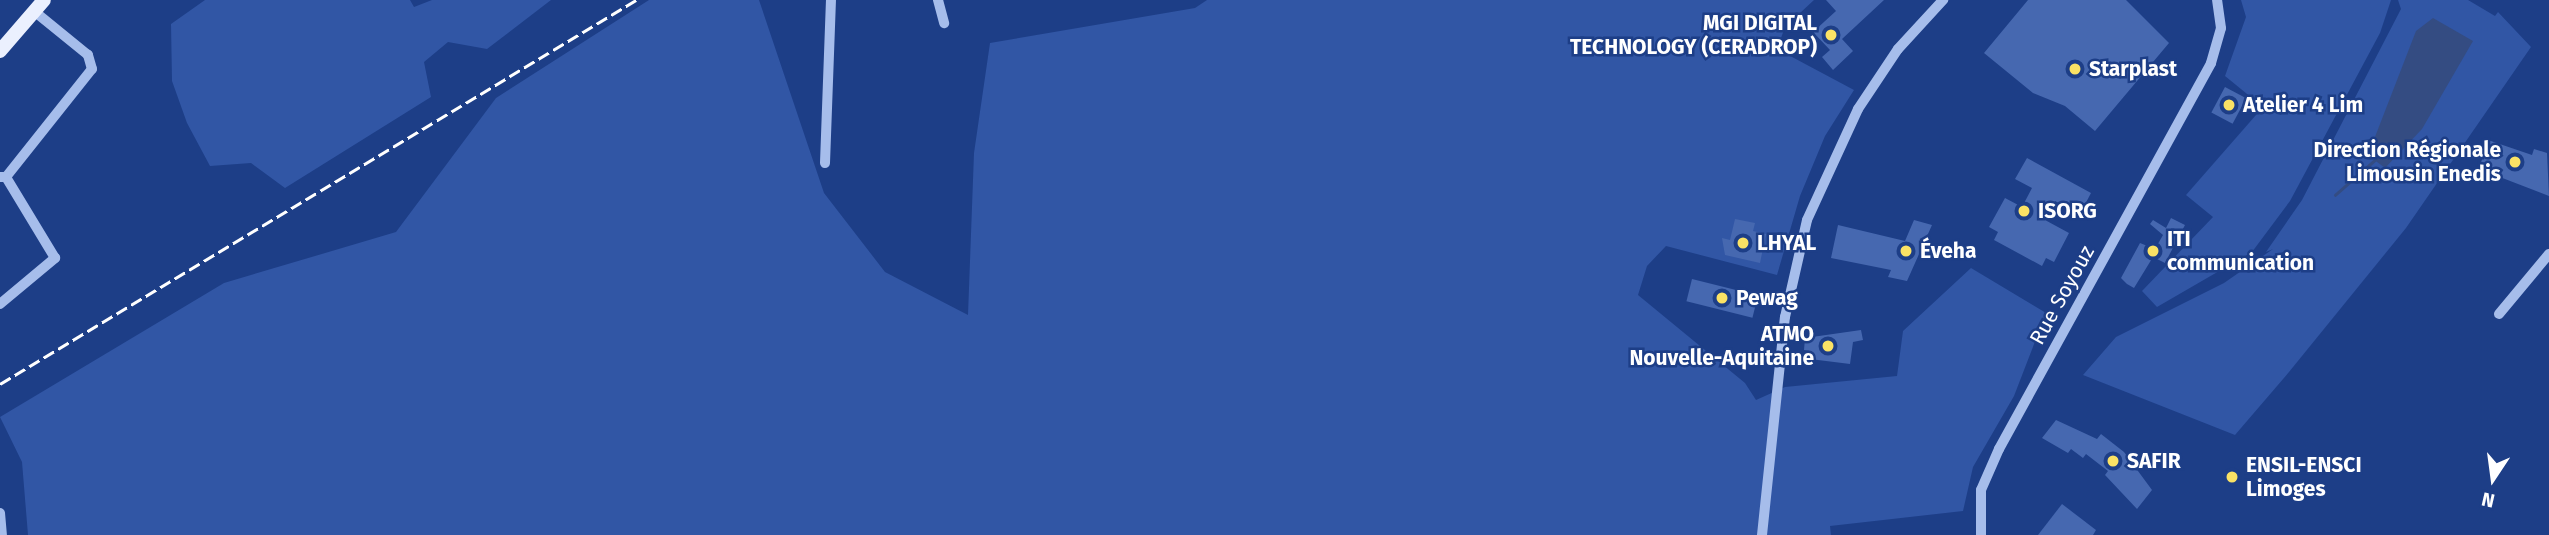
<!DOCTYPE html>
<html>
<head>
<meta charset="utf-8">
<style>
  body { margin:0 }
  #map { position:relative; width:2549px; height:535px; overflow:hidden; background:#1d3e87; font-family:"Fira Sans",sans-serif }
  div>[style] { position:absolute }
  .green>* { inset:0; background:#3156a5 }
  .water>* { inset:0; background:#344c82 }
  .stream>* { height:2.5px; margin:-1.25px; padding:0 1.25px; transform-origin:1.25px; border-radius:1.25px; background:#344c82 }
  .building>* { inset:0; background:#4668b0; transform-origin:0 0 }
  .minor>* { height:10px; margin:-5px; padding:0 5px; transform-origin:5px; border-radius:5px; background:#a6bdeb }
  .major>* { height:14px; margin:-7px; padding:0 7px; transform-origin:7px; border-radius:7px; background:#ebf0fe }
  .rail>* { height:2.5px; margin-top:-1.25px; transform-origin:0; background:repeating-linear-gradient(90deg,#fff 0 12px,transparent 0 17px) }
  .dots>* { width:19px; height:19px; translate:-50% -50%; box-sizing:border-box; border:4px solid #1d3e87; border-radius:50% }
  span { translate:-50% -50%; white-space:nowrap; text-align:center; line-height:1.15; -webkit-text-stroke:5px #1d3e87; paint-order:stroke }
  .poi-label { font-size:21px; color:#fff; font-weight:700 }
  .right { translate:-100% -50%; text-align:right }
  .left { translate:0 -50%; text-align:left }
  .street-label { font-size:21px; color:#fff }
  .north { position:absolute; left:2458px; top:444px; width:70px; height:70px; -webkit-text-stroke:5px #1d3e87; paint-order:stroke; rotate:193deg; font-size:19px; font-weight:700; line-height:28px; text-align:center; color:#fff }
  .north::after { content:''; display:block; margin:auto; width:24px; height:32px; background:#fff; clip-path:polygon(50% 0,100% 100%,50% 72%,0 100%) }
</style>
</head>
<body>
<div id="map">
  <div class="green">
    <i style="clip-path:polygon(205px 0,410px 0,414px 7px,432px 0,551px 0,487px 49px,448px 42px,424px 62px,431px 97px,285px 188px,251px 163px,210px 166px,187px 123px,172px 81px,171px 24px)"></i>
    <i style="clip-path:polygon(649px 0,759px 0,824px 193px,885px 272px,968px 315px,974px 153px,990px 43px,1195px 8px,1207px 0,1814px 0,1785px 27px,1777px 49px,1854px 90px,1825px 136px,1800px 196px,1777px 275px,1666px 246px,1647px 266px,1638px 295px,1745px 383px,1756px 400px,1785px 387px,1897px 376px,1903px 331px,1971px 268px,2046px 313px,2014px 396px,1973px 467px,1963px 511px,1830px 526px,1831px 535px,28px 535px,22px 462px,0 417px,224px 283px,396px 232px,496px 98px)"></i>
    <i style="clip-path:polygon(2241px 0,2391px 0,2380px 33px,2290px 201px,2252px 252px,2157px 307px,2142px 291px,2213px 217px,2186px 195px,2263px 107px,2225px 76px,2246px 17px)"></i>
    <i style="clip-path:polygon(2398px 0,2468px 0,2495px 16px,2498px 12px,2531px 47px,2406px 228px,2289px 372px,2235px 435px,2083px 375px,2116px 337px,2224px 283px,2273px 249px,2266px 252px,2302px 200px,2401px 9px)"></i>
  </div>
  <div class="water">
    <i style="clip-path:polygon(2433px 18px,2473px 41px,2422px 129px,2385px 168px,2368px 155px,2416px 31px)"></i>
  </div>
  <div class="stream">
    <i style="left:2335px;top:195px;width:56px;rotate:-41.4deg"></i>
  </div>
  <div class="building">
    <i style="clip-path:polygon(1826px 0,1884px 0,1842px 39px,1853px 51px,1833px 70px,1822px 57px,1830px 50px,1813px 32px,1836px 11px)"></i>
    <i style="clip-path:polygon(2028px 0,2126px 0,2169px 43px,2095px 131px,2065px 106px,2033px 93px,1984px 53px)"></i>
    <i style="left:2225px;top:87px;width:24px;height:29px;rotate:28deg"></i>
    <i style="clip-path:polygon(2488px 140px,2532px 155px,2534px 149px,2547px 153px,2549px 196px,2479px 169px)"></i>
    <i style="clip-path:polygon(2027px 158px,2091px 193px,2080px 214px,2055px 201px,2045px 220px,2069px 233px,2054px 262px,2046px 258px,2042px 266px,1994px 240px,1998px 232px,1989px 227px,2005px 198px,2022px 207px,2032px 188px,2015px 179px)"></i>
    <i style="clip-path:polygon(2171px 218px,2185px 225px,2165px 263px,2153px 257px,2134px 288px,2127px 284px,2121px 278px,2140px 243px,2155px 249px,2163px 235px,2150px 224px,2153px 220px,2166px 228px)"></i>
    <i style="clip-path:polygon(1735px 219px,1755px 223px,1753px 231px,1766px 234px,1760px 263px,1725px 255px,1722px 238px,1730px 240px)"></i>
    <i style="clip-path:polygon(1914px 220px,1932px 225px,1907px 281px,1888px 277px,1891px 270px,1831px 258px,1838px 225px,1905px 241px)"></i>
    <i style="left:1692px;top:279px;width:68px;height:23px;rotate:14deg"></i>
    <i style="clip-path:polygon(1861px 330px,1863px 340px,1853px 342px,1850px 364px,1810px 359px,1811px 351px,1804px 350px,1805px 338px)"></i>
    <i style="clip-path:polygon(2056px 420px,2097px 439px,2101px 434px,2124px 452px,2152px 490px,2137px 509px,2105px 475px,2108px 471px,2086px 454px,2083px 458px,2071px 449px,2068px 453px,2042px 438px)"></i>
    <i style="clip-path:polygon(2062px 504px,2096px 530px,2093px 535px,2038px 535px)"></i>
  </div>
  <div class="minor">
    <i style="left:938px;top:0;width:24px;rotate:75deg"></i>
    <i style="left:825px;top:163px;width:163px;rotate:-87.9deg"></i>
    <i style="left:0;top:177px;width:6px"></i>
    <i style="left:6px;top:177px;width:138px;rotate:-51.5deg"></i>
    <i style="left:92px;top:69px;width:15px;rotate:-106deg"></i>
    <i style="left:88px;top:55px;width:70px;rotate:-140.8deg"></i>
    <i style="left:0;top:304px;width:72px;rotate:-39.9deg"></i>
    <i style="left:55px;top:258px;width:95px;rotate:-121.2deg"></i>
    <i style="left:2499px;top:314px;width:78px;rotate:-50.2deg"></i>
    <i style="left:0;top:513px;width:22px;rotate:85deg"></i>
    <i style="left:1762px;top:535px;width:219px;rotate:-84deg"></i>
    <i style="left:1785px;top:317px;width:99px;rotate:-77.2deg"></i>
    <i style="left:1807px;top:220px;width:122px;rotate:-65.3deg"></i>
    <i style="left:1858px;top:109px;width:72px;rotate:-56.3deg"></i>
    <i style="left:1898px;top:49px;width:67px;rotate:-47.4deg"></i>
    <i style="left:1981px;top:535px;width:45px;rotate:-90deg"></i>
    <i style="left:1981px;top:490px;width:45px;rotate:-66.3deg"></i>
    <i style="left:1999px;top:449px;width:440px;rotate:-61.2deg"></i>
    <i style="left:2211px;top:63px;width:36px;rotate:-74deg"></i>
    <i style="left:2221px;top:28px;width:28px;rotate:-98deg"></i>
  </div>
  <div class="major">
    <i style="left:0;top:51px;width:67px;rotate:-49.2deg"></i>
  </div>
  <div class="rail">
    <i style="left:0;top:384px;width:743px;rotate:-31.12deg"></i>
  </div>
  <div class="dots">
    <i style="left:1831px;top:35px;background:#fae265"></i>
    <i style="left:2075px;top:69px;background:#fae265"></i>
    <i style="left:2229px;top:105px;background:#fae265"></i>
    <i style="left:2515px;top:162px;background:#fae265"></i>
    <i style="left:2024px;top:211px;background:#fae265"></i>
    <i style="left:1743px;top:243px;background:#fae265"></i>
    <i style="left:1906px;top:251px;background:#fae265"></i>
    <i style="left:2153px;top:251px;background:#fae265"></i>
    <i style="left:1722px;top:298px;background:#fae265"></i>
    <i style="left:1828px;top:346px;background:#fae265"></i>
    <i style="left:2113px;top:461px;background:#fae265"></i>
    <i style="left:2232px;top:477px;background:#fae265"></i>
  </div>
  <div class="poi-label">
    <span class="right" style="left:1817px;top:35px">MGI DIGITAL<br>TECHNOLOGY (CERADROP)</span>
    <span class="left" style="left:2089px;top:69px">Starplast</span>
    <span class="left" style="left:2243px;top:105px">Atelier 4 Lim</span>
    <span class="right" style="left:2501px;top:162px">Direction Régionale<br>Limousin Enedis</span>
    <span class="left" style="left:2038px;top:211px">ISORG</span>
    <span class="left" style="left:2167px;top:251px">ITI<br>communication</span>
    <span class="left" style="left:1757px;top:243px">LHYAL</span>
    <span class="left" style="left:1920px;top:251px">Éveha</span>
    <span class="left" style="left:1736px;top:298px">Pewag</span>
    <span class="right" style="left:1814px;top:346px">ATMO<br>Nouvelle-Aquitaine</span>
    <span class="left" style="left:2127px;top:461px">SAFIR</span>
    <span class="left" style="left:2246px;top:477px">ENSIL-ENSCI<br>Limoges</span>
  </div>
  <div class="street-label">
    <span style="left:2062px;top:295px;rotate:-61deg">Rue Soyouz</span>
  </div>
  <div class="north">N</div>
</div>
</body>
</html>
